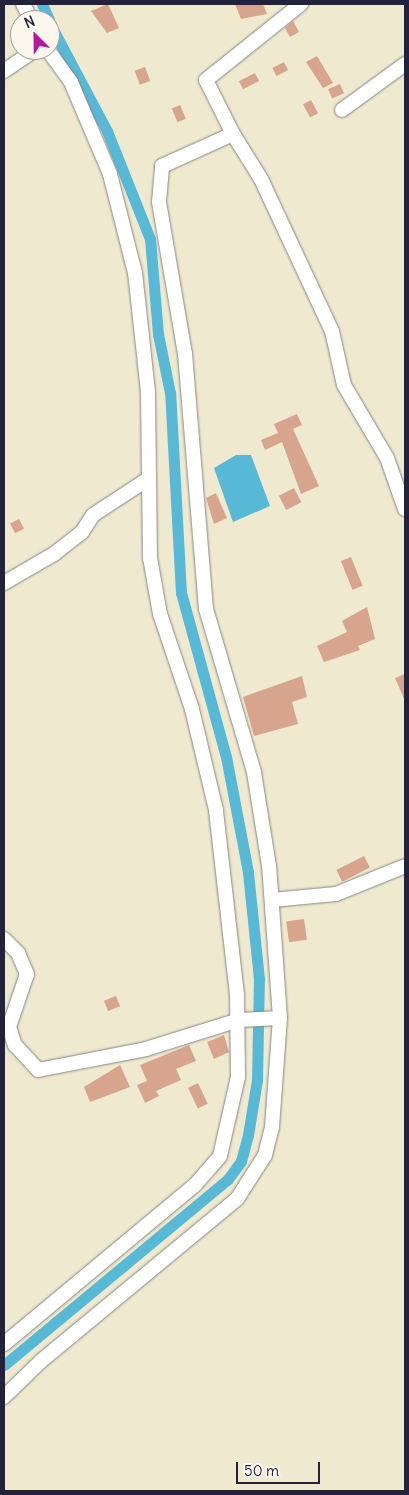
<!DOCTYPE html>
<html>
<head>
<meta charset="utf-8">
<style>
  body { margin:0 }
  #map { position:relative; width:409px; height:1495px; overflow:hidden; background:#efe9cf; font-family:Delius,sans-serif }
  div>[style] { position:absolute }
  .water>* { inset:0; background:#58b9d6 }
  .canal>* { height:11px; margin:-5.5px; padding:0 5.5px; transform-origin:5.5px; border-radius:5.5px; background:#58b9d6 }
  .building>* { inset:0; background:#d7a58d; transform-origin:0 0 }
  .roads { filter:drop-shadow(0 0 1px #888685) drop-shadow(0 0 1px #888685) }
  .minor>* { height:14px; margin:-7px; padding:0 7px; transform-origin:7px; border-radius:7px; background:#fff }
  span { translate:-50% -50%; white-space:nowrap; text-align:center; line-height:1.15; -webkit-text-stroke:4px #fbf7ec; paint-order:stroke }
  .frame { position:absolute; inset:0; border:5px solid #22223b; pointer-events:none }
  .north { position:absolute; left:10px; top:10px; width:50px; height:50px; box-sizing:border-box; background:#fbf7ec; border:1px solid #a4a2a5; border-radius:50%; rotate:337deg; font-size:14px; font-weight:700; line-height:20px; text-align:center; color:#22223b }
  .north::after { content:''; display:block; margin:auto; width:18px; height:22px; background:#b5179e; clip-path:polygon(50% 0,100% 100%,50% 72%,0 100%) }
  .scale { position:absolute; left:236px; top:1462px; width:84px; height:22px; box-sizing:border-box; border:2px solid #22223b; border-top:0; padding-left:6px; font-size:15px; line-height:18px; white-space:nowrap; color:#22223b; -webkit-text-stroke:4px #fbf7ec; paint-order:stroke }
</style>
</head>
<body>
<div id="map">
  <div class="water">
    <i style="clip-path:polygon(236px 455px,251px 455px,270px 506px,233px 522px,214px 468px)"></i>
  </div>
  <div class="canal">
    <i style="left:42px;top:4px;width:17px;rotate:66deg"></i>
    <i style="left:4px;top:1365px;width:291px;rotate:-39.7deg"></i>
    <i style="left:228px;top:1179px;width:22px;rotate:-54deg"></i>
    <i style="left:241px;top:1161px;width:27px;rotate:-75deg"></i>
    <i style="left:248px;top:1135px;width:56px;rotate:-80.7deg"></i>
    <i style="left:257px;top:1080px;width:101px;rotate:-88.9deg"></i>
    <i style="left:259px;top:979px;width:108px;rotate:-95.9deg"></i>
    <i style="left:248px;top:872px;width:117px;rotate:-100.8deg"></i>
    <i style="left:226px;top:757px;width:170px;rotate:-105.3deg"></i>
    <i style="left:181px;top:593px;width:200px;rotate:-93.1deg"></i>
    <i style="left:170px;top:393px;width:60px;rotate:-101.5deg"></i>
    <i style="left:158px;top:334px;width:95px;rotate:-94.8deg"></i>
    <i style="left:150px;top:239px;width:116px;rotate:-111.7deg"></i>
    <i style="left:107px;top:131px;width:121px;rotate:-118deg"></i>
  </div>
  <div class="building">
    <i style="clip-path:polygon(108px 4px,119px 28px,107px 33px,91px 11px)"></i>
    <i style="clip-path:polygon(235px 4px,263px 4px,267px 14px,241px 19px)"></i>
    <i style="clip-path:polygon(293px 21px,299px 32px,290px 37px,285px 28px)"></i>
    <i style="clip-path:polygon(317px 56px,333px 83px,323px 88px,306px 62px)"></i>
    <i style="left:284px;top:62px;width:9px;height:13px;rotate:63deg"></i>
    <i style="left:145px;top:67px;width:15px;height:11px;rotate:70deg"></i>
    <i style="left:255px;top:73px;width:9px;height:18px;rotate:63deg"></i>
    <i style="left:340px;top:84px;width:10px;height:13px;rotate:66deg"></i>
    <i style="left:311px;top:100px;width:15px;height:9px;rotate:62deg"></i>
    <i style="left:180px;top:105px;width:15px;height:9px;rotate:67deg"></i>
    <i style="clip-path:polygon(297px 414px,302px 425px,293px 429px,319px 486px,301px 494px,282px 442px,265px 450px,261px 440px,278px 433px,274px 424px)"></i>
    <i style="left:294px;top:488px;width:16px;height:17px;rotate:63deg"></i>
    <i style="clip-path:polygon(216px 493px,227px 518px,214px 524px,206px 498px)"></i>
    <i style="left:19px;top:519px;width:11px;height:10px;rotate:63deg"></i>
    <i style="left:351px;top:557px;width:31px;height:11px;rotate:68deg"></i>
    <i style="clip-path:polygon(367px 607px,375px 639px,358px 646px,360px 650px,324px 662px,317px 646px,347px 632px,342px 621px)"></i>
    <i style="clip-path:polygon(405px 674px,405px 701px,395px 678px)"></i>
    <i style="clip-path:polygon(302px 676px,307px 697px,292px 702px,298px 724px,254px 736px,243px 697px)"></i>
    <i style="left:364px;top:856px;width:13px;height:31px;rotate:63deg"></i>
    <i style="left:304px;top:919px;width:21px;height:18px;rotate:82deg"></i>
    <i style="left:116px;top:996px;width:11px;height:13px;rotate:68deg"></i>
    <i style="clip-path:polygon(224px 1035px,229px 1052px,214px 1059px,207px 1042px)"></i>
    <i style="clip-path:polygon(189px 1045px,196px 1061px,176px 1069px,181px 1080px,156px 1091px,159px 1096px,145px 1103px,137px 1085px,147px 1081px,140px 1065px)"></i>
    <i style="clip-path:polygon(120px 1065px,130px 1087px,90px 1102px,84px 1087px)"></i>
    <i style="left:198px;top:1083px;width:23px;height:11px;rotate:65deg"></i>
  </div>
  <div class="roads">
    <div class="minor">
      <i style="left:23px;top:4px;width:18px;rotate:63deg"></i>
      <i style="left:4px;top:71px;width:37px;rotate:-34deg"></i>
      <i style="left:342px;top:110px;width:78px;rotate:-36.1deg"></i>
      <i style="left:233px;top:134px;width:53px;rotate:58.1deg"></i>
      <i style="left:261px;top:179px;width:168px;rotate:65deg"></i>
      <i style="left:332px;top:331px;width:55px;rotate:77.5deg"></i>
      <i style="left:344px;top:385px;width:85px;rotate:59.5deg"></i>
      <i style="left:387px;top:458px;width:54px;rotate:70.6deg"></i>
      <i style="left:4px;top:583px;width:58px;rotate:-30.1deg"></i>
      <i style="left:54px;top:554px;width:36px;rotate:-38deg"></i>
      <i style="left:82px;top:532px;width:20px;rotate:-57deg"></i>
      <i style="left:93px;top:515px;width:66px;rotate:-33.2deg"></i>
      <i style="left:272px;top:900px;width:64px;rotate:-5.4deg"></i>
      <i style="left:336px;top:894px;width:74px;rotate:-22.1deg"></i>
      <i style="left:4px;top:939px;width:20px;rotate:45deg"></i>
      <i style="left:18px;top:953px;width:23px;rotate:67deg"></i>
      <i style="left:27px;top:974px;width:56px;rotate:108.8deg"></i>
      <i style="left:9px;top:1027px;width:19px;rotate:72deg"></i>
      <i style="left:15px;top:1045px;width:34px;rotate:47deg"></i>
      <i style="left:38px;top:1070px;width:110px;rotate:-11deg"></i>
      <i style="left:146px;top:1049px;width:97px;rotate:-17.3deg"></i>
      <i style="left:239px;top:1020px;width:41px;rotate:-2.8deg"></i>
      <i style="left:4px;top:1344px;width:249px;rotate:-39.8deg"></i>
      <i style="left:195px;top:1185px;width:38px;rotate:-49deg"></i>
      <i style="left:220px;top:1156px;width:81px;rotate:-77.2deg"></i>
      <i style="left:238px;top:1077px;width:82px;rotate:-90.7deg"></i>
      <i style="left:237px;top:995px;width:186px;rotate:-96.5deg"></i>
      <i style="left:216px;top:810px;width:104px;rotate:-103.4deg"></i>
      <i style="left:192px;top:709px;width:100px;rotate:-108.6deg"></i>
      <i style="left:160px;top:614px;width:57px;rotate:-100.1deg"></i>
      <i style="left:150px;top:558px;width:166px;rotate:-90.7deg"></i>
      <i style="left:148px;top:392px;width:120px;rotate:-96.2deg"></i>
      <i style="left:135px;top:273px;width:102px;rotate:-104.2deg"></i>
      <i style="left:110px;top:174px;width:100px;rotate:-113deg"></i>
      <i style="left:71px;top:82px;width:39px;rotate:-126deg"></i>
      <i style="left:4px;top:1397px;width:52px;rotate:-44.2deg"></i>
      <i style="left:41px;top:1361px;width:254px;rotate:-39.6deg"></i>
      <i style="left:237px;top:1199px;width:52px;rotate:-57.5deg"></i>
      <i style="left:265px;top:1155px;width:29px;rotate:-76deg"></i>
      <i style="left:272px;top:1127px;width:109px;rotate:-85.8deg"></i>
      <i style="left:280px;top:1018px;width:152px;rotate:-94.1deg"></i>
      <i style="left:269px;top:866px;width:95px;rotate:-99.1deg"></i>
      <i style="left:254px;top:772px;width:170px;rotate:-106.4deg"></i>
      <i style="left:206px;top:609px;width:256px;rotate:-94.7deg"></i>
      <i style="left:185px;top:354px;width:154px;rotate:-99.7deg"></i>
      <i style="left:159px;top:202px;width:36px;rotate:-85deg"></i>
      <i style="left:162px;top:166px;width:78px;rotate:-24.3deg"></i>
      <i style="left:233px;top:134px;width:60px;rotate:-116.6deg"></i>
      <i style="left:206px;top:80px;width:122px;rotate:-38.7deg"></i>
    </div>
  </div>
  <div class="frame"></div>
  <div class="north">N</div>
  <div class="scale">50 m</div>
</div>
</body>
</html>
